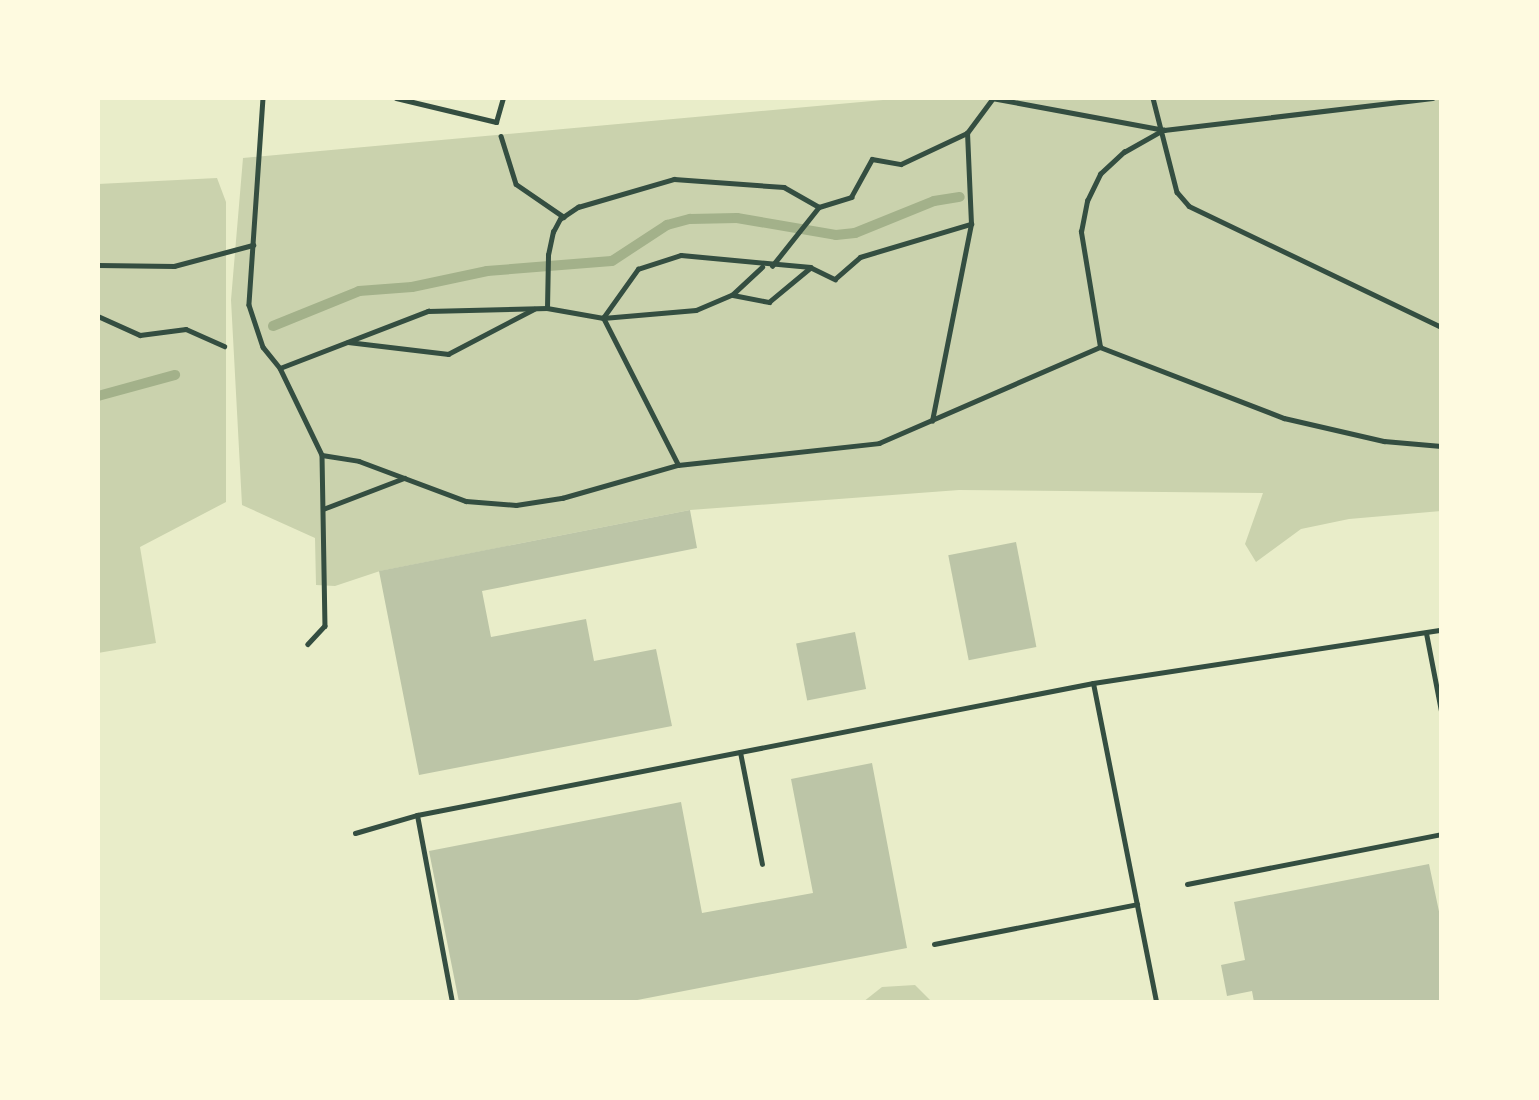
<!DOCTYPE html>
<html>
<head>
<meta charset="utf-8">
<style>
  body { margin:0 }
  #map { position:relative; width:1539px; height:1100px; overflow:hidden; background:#e9edc9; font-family:"Nunito Sans",sans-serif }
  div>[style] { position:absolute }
  .green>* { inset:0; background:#cad2ad }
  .stream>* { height:10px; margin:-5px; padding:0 5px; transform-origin:5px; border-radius:5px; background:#a3b18a }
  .building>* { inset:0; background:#bcc5a7; transform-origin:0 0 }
  .path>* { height:4.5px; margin:-2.25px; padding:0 2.25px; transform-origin:2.25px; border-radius:2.25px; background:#344e41 }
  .service>* { height:5px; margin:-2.5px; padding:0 2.5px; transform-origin:2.5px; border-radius:2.5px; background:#344e41 }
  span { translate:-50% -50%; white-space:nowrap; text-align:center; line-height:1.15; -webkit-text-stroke:6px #fefae0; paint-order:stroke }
  .frame { position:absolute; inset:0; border:100px solid #fefae0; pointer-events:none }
</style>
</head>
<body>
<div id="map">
  <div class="green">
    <i style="clip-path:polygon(905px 98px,1441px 98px,1441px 511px,1349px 519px,1301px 529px,1256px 562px,1245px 544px,1263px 493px,959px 490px,690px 510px,380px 571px,335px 586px,316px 585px,315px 538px,242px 505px,231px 300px,243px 158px)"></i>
    <i style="clip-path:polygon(217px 178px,226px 202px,226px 502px,140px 547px,156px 643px,98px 653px,98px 184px)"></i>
    <i style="clip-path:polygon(915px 985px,932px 1002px,863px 1002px,882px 987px)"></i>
  </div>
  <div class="stream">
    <i style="left:273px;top:326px;width:93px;rotate:-22.1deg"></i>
    <i style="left:359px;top:291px;width:53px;rotate:-4.3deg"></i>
    <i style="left:412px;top:287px;width:77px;rotate:-12deg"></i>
    <i style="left:487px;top:271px;width:125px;rotate:-4.6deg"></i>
    <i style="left:612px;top:261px;width:66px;rotate:-33.2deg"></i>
    <i style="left:667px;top:225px;width:24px;rotate:-15deg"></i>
    <i style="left:690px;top:219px;width:47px;rotate:-1.2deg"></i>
    <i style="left:737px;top:218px;width:100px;rotate:9.7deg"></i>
    <i style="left:836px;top:235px;width:19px;rotate:-6deg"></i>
    <i style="left:855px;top:233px;width:85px;rotate:-22.1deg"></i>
    <i style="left:934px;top:201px;width:26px;rotate:-9deg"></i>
    <i style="left:98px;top:396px;width:80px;rotate:-15.3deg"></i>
  </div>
  <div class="building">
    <i style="clip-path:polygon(690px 510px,697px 548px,482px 591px,491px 637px,586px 619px,594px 661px,656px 649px,672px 726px,419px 775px,379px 571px)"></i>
    <i style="left:1016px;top:542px;width:107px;height:69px;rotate:79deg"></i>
    <i style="left:855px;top:632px;width:58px;height:60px;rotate:79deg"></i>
    <i style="clip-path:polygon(872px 763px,907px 948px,627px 1002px,459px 1002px,429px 851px,681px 802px,702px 913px,813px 893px,791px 779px)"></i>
    <i style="clip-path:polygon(1429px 864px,1441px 921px,1441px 1002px,1254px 1002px,1252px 991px,1227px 996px,1221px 965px,1245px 960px,1234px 902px)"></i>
  </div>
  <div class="path">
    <i style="left:263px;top:98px;width:207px;rotate:93.9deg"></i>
    <i style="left:249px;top:305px;width:44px;rotate:71.6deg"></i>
    <i style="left:263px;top:347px;width:27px;rotate:51deg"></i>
    <i style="left:280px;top:368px;width:97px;rotate:64.2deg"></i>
    <i style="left:322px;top:455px;width:171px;rotate:89deg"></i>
    <i style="left:325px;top:626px;width:25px;rotate:133deg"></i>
    <i style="left:992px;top:98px;width:175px;rotate:10.5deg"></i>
    <i style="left:1164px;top:130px;width:270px;rotate:-6.8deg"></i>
    <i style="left:1153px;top:98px;width:97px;rotate:75.7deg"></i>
    <i style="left:1177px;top:192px;width:18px;rotate:49deg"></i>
    <i style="left:1189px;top:206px;width:280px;rotate:25.6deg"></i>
    <i style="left:501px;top:136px;width:50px;rotate:72.6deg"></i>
    <i style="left:516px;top:184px;width:58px;rotate:34.5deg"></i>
    <i style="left:98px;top:265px;width:76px;rotate:0.8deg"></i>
    <i style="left:174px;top:266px;width:82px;rotate:-14.9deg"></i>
    <i style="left:772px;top:266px;width:75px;rotate:-51.5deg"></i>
    <i style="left:733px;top:295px;width:37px;rotate:11deg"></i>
    <i style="left:769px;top:302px;width:53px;rotate:-39.7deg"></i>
    <i style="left:547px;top:308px;width:53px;rotate:-88.9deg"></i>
    <i style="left:548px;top:255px;width:24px;rotate:-78deg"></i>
    <i style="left:553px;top:232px;width:15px;rotate:-62deg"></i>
    <i style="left:560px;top:219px;width:22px;rotate:-34deg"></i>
    <i style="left:578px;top:207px;width:100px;rotate:-16.3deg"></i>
    <i style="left:674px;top:179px;width:110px;rotate:4.2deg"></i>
    <i style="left:784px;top:187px;width:40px;rotate:29.7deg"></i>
    <i style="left:819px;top:207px;width:34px;rotate:-17deg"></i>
    <i style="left:851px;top:197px;width:43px;rotate:-61.1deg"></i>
    <i style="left:872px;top:159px;width:29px;rotate:10deg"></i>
    <i style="left:901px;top:164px;width:73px;rotate:-25.2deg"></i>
    <i style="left:98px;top:316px;width:46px;rotate:24.3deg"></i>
    <i style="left:140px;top:335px;width:46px;rotate:-7.4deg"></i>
    <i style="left:186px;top:329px;width:42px;rotate:24.1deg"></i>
    <i style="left:348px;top:342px;width:101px;rotate:6.8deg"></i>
    <i style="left:448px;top:354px;width:97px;rotate:-27.6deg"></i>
    <i style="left:1100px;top:347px;width:117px;rotate:-99.4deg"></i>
    <i style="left:1081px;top:232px;width:32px;rotate:-79deg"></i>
    <i style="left:1087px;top:201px;width:30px;rotate:-64deg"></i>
    <i style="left:1100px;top:174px;width:33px;rotate:-43deg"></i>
    <i style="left:1124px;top:152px;width:45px;rotate:-29.4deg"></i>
    <i style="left:280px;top:368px;width:159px;rotate:-21.1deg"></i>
    <i style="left:428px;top:311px;width:119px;rotate:-1.4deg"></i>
    <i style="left:547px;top:308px;width:57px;rotate:10.1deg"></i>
    <i style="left:603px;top:318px;width:60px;rotate:-54.5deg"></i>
    <i style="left:638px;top:269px;width:45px;rotate:-18deg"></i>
    <i style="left:681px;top:255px;width:130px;rotate:5.3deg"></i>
    <i style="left:810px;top:267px;width:28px;rotate:26deg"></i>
    <i style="left:835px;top:279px;width:33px;rotate:-41deg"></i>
    <i style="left:860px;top:257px;width:116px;rotate:-16.6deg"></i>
    <i style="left:932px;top:421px;width:201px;rotate:-78.8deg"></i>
    <i style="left:971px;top:224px;width:91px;rotate:-92.5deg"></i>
    <i style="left:967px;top:133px;width:44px;rotate:-53.4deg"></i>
    <i style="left:322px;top:455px;width:37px;rotate:9deg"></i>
    <i style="left:359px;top:461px;width:114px;rotate:20.5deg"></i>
    <i style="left:466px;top:501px;width:50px;rotate:4.6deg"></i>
    <i style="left:516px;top:505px;width:47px;rotate:-8.7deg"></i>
    <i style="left:562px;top:498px;width:121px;rotate:-15.9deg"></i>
    <i style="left:678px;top:465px;width:202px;rotate:-6.2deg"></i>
    <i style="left:879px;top:443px;width:241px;rotate:-23.5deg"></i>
    <i style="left:1100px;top:347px;width:197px;rotate:21.1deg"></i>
    <i style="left:1284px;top:418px;width:103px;rotate:13deg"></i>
    <i style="left:1384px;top:441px;width:57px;rotate:5deg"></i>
    <i style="left:678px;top:465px;width:165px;rotate:-117deg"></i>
    <i style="left:603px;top:318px;width:93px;rotate:-4.9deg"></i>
    <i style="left:696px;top:310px;width:39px;rotate:-23deg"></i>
    <i style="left:732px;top:295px;width:41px;rotate:-43deg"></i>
    <i style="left:323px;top:509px;width:87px;rotate:-20.9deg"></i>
  </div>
  <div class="service">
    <i style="left:396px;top:98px;width:103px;rotate:13.5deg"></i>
    <i style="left:496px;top:122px;width:25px;rotate:-74deg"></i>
    <i style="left:1426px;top:633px;width:79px;rotate:79.1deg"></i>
    <i style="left:1093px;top:683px;width:325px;rotate:78.8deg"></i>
    <i style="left:740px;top:752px;width:114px;rotate:78.9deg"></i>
    <i style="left:417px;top:815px;width:190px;rotate:79.4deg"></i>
    <i style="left:355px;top:833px;width:65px;rotate:-16.2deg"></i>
    <i style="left:417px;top:815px;width:689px;rotate:-11.05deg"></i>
    <i style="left:1093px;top:683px;width:352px;rotate:-8.7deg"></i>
    <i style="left:1187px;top:884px;width:259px;rotate:-11.1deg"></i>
    <i style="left:934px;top:944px;width:207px;rotate:-11.1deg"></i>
  </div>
  <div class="frame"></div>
</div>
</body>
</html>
